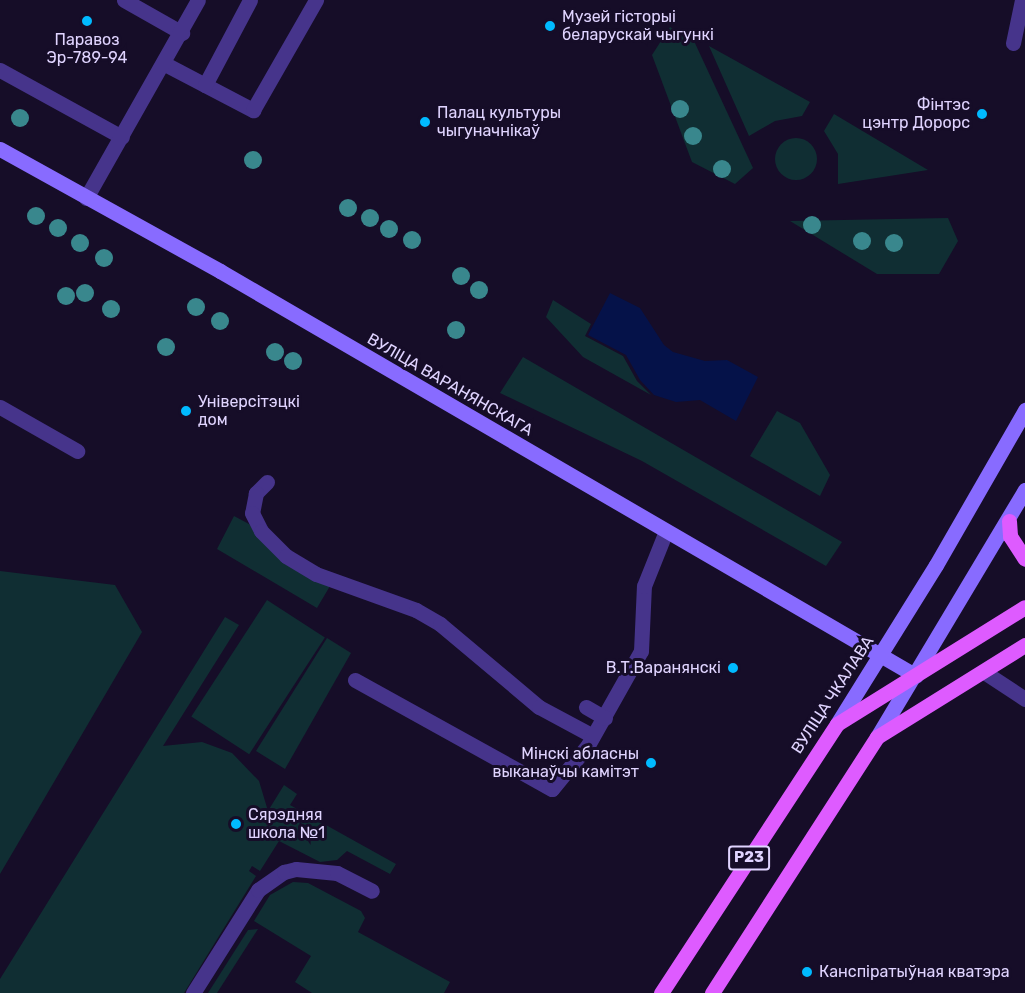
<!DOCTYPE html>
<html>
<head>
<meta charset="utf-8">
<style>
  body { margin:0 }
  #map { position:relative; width:1025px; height:993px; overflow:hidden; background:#160d28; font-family:Rubik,sans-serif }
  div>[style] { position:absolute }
  .green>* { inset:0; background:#102e33; transform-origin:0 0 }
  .round { border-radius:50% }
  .water>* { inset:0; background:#051249 }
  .service>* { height:15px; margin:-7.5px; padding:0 7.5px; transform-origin:7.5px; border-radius:7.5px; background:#46348b }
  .secondary>* { height:15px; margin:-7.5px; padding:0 7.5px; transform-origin:7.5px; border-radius:7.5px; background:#886bff }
  .primary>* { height:15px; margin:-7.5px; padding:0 7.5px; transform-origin:7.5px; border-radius:7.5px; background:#de5bff }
  .trees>* { width:18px; height:18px; margin:-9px; border-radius:50%; background:#39878d }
  .dots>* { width:16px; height:16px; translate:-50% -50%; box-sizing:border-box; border:3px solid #160d28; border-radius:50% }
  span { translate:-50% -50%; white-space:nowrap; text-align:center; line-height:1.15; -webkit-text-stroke:6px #160d28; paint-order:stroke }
  .shield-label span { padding:2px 4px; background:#160d28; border:2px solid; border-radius:4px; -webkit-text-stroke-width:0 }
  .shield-label { font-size:15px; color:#e0d4ff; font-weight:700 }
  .poi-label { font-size:16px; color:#e0d4ff }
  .left { translate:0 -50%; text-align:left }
  .right { translate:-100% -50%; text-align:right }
  .street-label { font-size:16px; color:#e0d4ff }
</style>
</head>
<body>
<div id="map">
  <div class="green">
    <i style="clip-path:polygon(670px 27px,694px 41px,753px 168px,735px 184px,692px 162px,652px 55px)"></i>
    <i style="clip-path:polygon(709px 46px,810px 102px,802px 116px,775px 121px,749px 136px)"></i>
    <i style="clip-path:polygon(834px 114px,928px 170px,838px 184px,838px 154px,824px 131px)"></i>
    <i class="round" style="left:775px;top:138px;width:42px;height:42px"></i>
    <i style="clip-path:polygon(948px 218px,958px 241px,939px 274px,877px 274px,790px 221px)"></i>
    <i style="clip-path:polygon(553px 300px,591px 324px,585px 336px,623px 356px,637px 381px,651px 395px,583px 357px,546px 317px)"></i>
    <i style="clip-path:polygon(523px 357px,842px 542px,826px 566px,642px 461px,500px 393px)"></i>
    <i style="clip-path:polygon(777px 411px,800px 423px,830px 475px,820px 496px,750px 456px)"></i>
    <i style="clip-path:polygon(234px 516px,249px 524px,283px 563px,330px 586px,317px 608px,217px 549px)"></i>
    <i style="clip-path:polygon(0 571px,115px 585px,142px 632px,0 874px)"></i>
    <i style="left:267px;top:600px;width:69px;height:139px;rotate:33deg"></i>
    <i style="clip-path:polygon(225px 617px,239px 625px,163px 746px,202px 742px,232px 753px,259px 781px,268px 811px,284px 785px,297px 794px,290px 805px,396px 864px,390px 874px,347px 851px,337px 860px,320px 862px,279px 841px,260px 871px,252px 866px,249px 871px,256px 876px,184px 993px,0 993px,0 979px)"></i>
    <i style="clip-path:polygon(327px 638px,351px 653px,285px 769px,256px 751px)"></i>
    <i style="clip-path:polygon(293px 882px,308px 883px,361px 911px,365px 918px,358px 932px,450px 982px,444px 993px,312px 993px,295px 982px,311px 956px,254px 921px,270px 895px)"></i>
    <i style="clip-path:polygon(258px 929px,217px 993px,208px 993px,248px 930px)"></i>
  </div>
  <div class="water">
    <i style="clip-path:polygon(610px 293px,640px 308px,664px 345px,673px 352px,705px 361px,727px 360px,758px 377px,736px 421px,700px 400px,676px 402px,654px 395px,640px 380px,626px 355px,588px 335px)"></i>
  </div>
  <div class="service">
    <i style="left:124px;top:0;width:67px;rotate:29.6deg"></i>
    <i style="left:1013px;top:43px;width:44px;rotate:-78.2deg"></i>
    <i style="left:163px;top:63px;width:102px;rotate:27.6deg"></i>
    <i style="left:253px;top:110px;width:127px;rotate:-60.2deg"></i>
    <i style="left:0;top:70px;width:139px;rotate:28.8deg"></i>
    <i style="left:205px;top:85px;width:96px;rotate:-62.1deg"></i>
    <i style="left:86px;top:198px;width:227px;rotate:-60.5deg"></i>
    <i style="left:0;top:407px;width:89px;rotate:29.7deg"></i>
    <i style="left:267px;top:482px;width:16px;rotate:135deg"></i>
    <i style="left:256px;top:493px;width:20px;rotate:101deg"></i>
    <i style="left:252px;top:513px;width:20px;rotate:63deg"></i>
    <i style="left:261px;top:531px;width:35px;rotate:45deg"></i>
    <i style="left:286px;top:556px;width:35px;rotate:31deg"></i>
    <i style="left:316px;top:574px;width:106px;rotate:19.8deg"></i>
    <i style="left:416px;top:610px;width:28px;rotate:30deg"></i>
    <i style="left:440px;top:624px;width:129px;rotate:40deg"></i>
    <i style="left:539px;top:707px;width:61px;rotate:28.2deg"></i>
    <i style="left:984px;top:672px;width:49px;rotate:33.4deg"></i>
    <i style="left:355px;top:680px;width:225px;rotate:29deg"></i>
    <i style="left:552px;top:789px;width:57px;rotate:-50.7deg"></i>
    <i style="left:588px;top:745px;width:108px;rotate:-60.6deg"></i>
    <i style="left:641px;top:651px;width:65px;rotate:-87.4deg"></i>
    <i style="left:644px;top:586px;width:59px;rotate:-68.2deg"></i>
    <i style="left:586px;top:707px;width:22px;rotate:30deg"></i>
    <i style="left:193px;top:993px;width:122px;rotate:-57.7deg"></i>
    <i style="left:258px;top:890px;width:32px;rotate:-35deg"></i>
    <i style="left:284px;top:872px;width:12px;rotate:-14deg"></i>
    <i style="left:296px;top:869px;width:41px;rotate:5.6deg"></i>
    <i style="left:337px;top:873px;width:39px;rotate:27deg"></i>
  </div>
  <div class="secondary">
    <i style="left:0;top:149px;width:252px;rotate:29deg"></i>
    <i style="left:220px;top:271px;width:805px;rotate:30.19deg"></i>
    <i style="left:837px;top:724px;width:187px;rotate:-58.1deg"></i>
    <i style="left:936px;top:565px;width:179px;rotate:-60.1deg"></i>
    <i style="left:877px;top:737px;width:288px;rotate:-59.1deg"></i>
  </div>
  <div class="primary">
    <i style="left:1009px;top:521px;width:15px;rotate:86deg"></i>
    <i style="left:1010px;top:536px;width:27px;rotate:57deg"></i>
    <i style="left:661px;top:993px;width:321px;rotate:-56.8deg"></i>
    <i style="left:837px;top:724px;width:221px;rotate:-31.9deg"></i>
    <i style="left:712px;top:993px;width:305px;rotate:-57.2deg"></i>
    <i style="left:877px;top:737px;width:174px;rotate:-31.9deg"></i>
  </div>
  <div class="trees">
    <i style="left:680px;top:109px"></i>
    <i style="left:20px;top:118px"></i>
    <i style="left:693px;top:136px"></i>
    <i style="left:253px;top:160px"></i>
    <i style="left:722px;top:169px"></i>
    <i style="left:348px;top:208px"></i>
    <i style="left:36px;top:216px"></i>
    <i style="left:370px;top:218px"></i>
    <i style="left:812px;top:225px"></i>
    <i style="left:58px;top:228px"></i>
    <i style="left:389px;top:229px"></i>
    <i style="left:412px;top:240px"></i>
    <i style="left:862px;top:241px"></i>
    <i style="left:80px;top:243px"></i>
    <i style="left:894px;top:243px"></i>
    <i style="left:104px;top:258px"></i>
    <i style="left:461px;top:276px"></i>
    <i style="left:479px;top:290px"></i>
    <i style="left:85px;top:293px"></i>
    <i style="left:66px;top:296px"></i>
    <i style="left:196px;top:307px"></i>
    <i style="left:111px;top:309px"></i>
    <i style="left:220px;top:321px"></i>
    <i style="left:456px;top:330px"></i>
    <i style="left:166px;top:347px"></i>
    <i style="left:275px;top:352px"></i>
    <i style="left:293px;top:361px"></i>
  </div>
  <div class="dots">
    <i style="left:87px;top:21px;background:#00baff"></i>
    <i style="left:550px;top:26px;background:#00baff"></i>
    <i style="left:982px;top:114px;background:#00baff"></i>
    <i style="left:425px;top:122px;background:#00baff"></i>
    <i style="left:186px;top:411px;background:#00baff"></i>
    <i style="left:733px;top:668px;background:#00baff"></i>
    <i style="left:651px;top:763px;background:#00baff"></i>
    <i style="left:236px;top:824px;background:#00baff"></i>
    <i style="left:807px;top:972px;background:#00baff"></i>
  </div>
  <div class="shield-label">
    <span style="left:749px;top:858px">Р23</span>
  </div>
  <div class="poi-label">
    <span class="left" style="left:562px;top:26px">Музей гісторыі<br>беларускай чыгункі</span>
    <span style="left:87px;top:49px">Паравоз<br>Эр-789-94</span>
    <span class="right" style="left:970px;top:114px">Фінтэс<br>цэнтр Дорорс</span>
    <span class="left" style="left:437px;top:122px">Палац культуры<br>чыгуначнікаў</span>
    <span class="left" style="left:198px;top:411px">Універсітэцкі<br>дом</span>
    <span class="right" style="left:721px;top:668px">В.Т.Варанянскі</span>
    <span class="right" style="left:639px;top:763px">Мінскі абласны<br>выканаўчы камітэт</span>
    <span class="left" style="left:248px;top:824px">Сярэдняя<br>школа №1</span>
    <span class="left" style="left:819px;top:972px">Канспіратыўная кватэра</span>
  </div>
  <div class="street-label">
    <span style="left:450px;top:385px;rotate:30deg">ВУЛІЦА ВАРАНЯНСКАГА</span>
    <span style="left:833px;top:695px;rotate:-57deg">ВУЛІЦА ЧКАЛАВА</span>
  </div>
</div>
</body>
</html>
